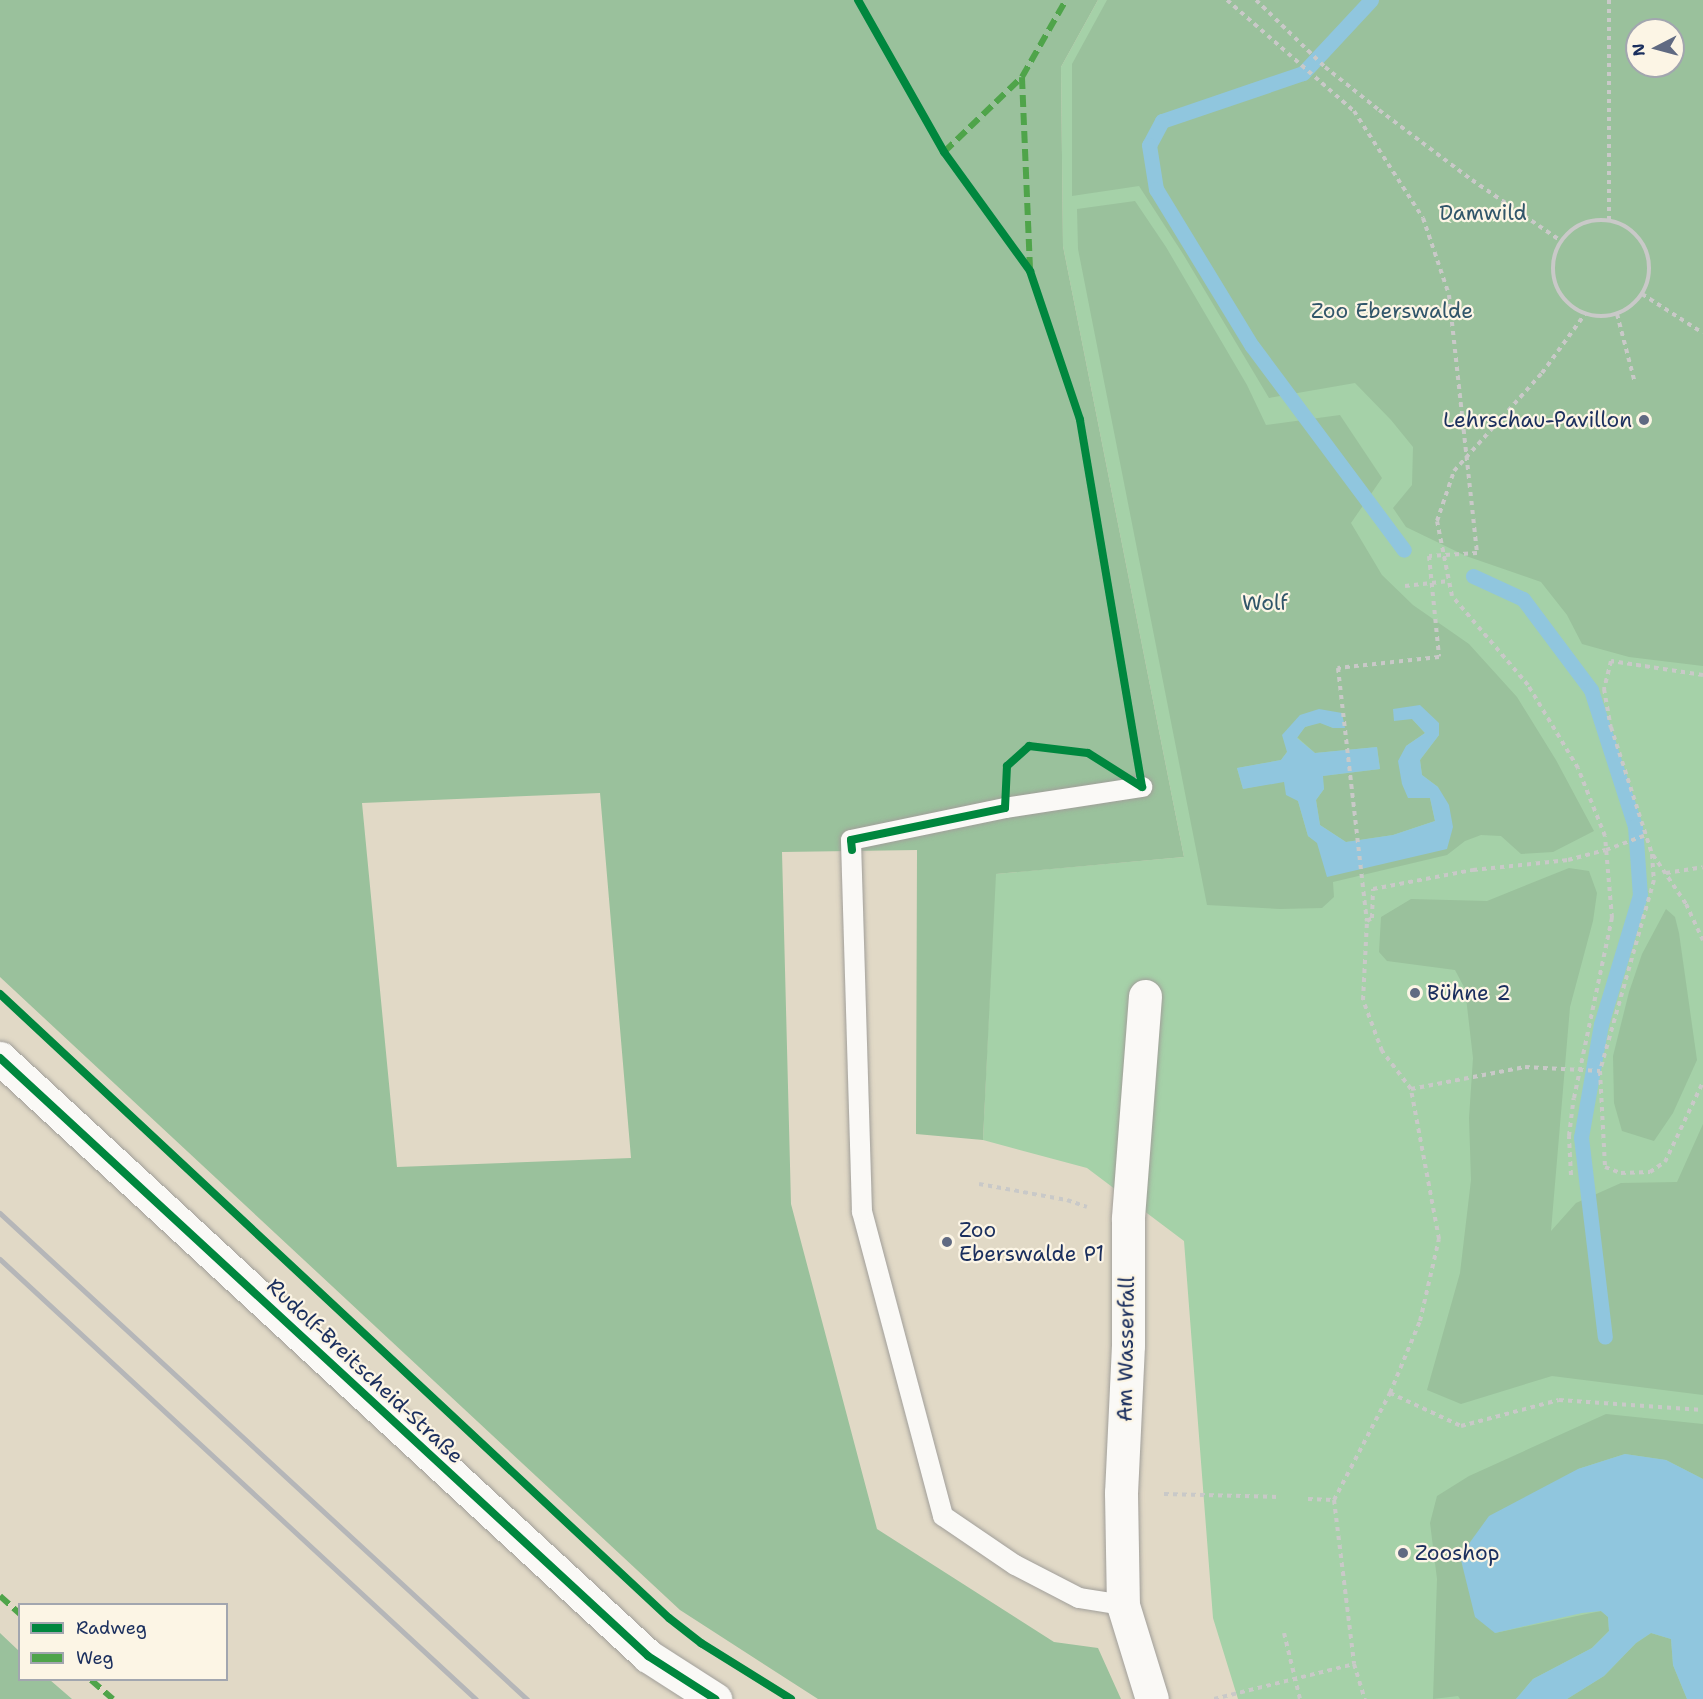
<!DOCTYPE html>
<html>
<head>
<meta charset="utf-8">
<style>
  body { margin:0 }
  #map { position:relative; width:1703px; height:1699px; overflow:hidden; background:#e1d9c6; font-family:"Shantell Sans",sans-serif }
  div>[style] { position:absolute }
  .green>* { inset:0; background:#a5d1a8 }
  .forest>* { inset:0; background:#9ac19c }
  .water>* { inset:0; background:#90c6de }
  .stream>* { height:15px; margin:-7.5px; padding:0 7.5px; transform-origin:7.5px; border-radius:7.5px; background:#90c6de }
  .path>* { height:4px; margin-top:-2px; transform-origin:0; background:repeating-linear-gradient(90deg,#c9c9c8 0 4.5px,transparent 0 9px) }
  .path>.ring { margin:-2px; padding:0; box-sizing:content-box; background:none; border:4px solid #c9c9c8; border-radius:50% }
  .roads { filter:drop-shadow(0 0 2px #a19f9a) drop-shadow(0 0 2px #a19f9a) }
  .service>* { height:20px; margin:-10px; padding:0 10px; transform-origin:10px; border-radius:10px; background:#faf9f6 }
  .minor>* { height:33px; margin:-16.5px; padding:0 16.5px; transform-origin:16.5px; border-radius:16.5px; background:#faf9f6 }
  .rail>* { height:4.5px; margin:-2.25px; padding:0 2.25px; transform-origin:2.25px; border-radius:2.25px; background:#b5b6b8 }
  .path-bridge>* { height:4px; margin-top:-2px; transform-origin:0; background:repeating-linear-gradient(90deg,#c9c9c8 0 4.5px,transparent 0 9px) }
  .quiet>* { height:6px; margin-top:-3px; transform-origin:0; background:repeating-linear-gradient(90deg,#4fa44a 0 12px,transparent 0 18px) }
  .cycleway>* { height:8px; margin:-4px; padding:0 4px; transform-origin:4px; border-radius:4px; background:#00873e }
  .dots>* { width:16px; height:16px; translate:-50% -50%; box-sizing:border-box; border:3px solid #fcf5e5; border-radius:50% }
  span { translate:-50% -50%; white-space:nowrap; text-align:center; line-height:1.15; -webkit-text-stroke:4.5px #fcf5e5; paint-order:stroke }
  .park-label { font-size:21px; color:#31566a }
  .poi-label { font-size:21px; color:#1b2f5e }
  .right { translate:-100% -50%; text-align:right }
  .left { translate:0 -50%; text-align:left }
  .street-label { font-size:21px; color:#1b2f5e }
  .legend { position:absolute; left:18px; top:1603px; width:210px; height:78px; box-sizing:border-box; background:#fcf5e5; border:2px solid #a2a6af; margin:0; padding:8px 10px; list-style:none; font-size:18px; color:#1b2f5e }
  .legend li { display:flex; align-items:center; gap:12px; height:30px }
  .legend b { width:30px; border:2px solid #a2a6af }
  .north { position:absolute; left:1625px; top:18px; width:60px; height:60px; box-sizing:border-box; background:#fcf5e5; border:2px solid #a2a6af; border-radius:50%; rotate:264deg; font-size:16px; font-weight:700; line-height:24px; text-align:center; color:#1b2f5e }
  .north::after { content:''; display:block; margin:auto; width:21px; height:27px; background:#606a82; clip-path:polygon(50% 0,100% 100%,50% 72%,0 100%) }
</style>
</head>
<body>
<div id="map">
  <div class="green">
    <i style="clip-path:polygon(evenodd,1098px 0,1703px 0,1703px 1699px,1238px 1699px,1213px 1618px,1184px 1241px,1087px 1168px,983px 1140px,995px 874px,1184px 857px,1063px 246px,1061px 67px,1098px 0,1637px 30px,1673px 30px,1673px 66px,1637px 66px,1637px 30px)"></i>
  </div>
  <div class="forest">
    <i style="clip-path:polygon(evenodd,0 0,1098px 0,1061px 67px,1063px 246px,1184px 857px,996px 874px,983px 1140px,916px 1134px,917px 850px,782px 852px,791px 1204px,877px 1529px,1054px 1642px,1098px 1648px,1121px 1699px,818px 1699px,680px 1610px,0 977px,0 0,600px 793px,631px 1158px,397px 1167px,362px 803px,600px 793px)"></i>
    <i style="clip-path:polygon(evenodd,1107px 0,1703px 0,1703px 666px,1629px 657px,1582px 644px,1567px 615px,1541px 582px,1466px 556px,1406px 527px,1393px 508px,1412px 485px,1413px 447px,1391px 420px,1355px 383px,1269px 398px,1183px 254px,1139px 186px,1072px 196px,1072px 64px,1107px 0,1637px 30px,1673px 30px,1673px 66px,1637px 66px,1637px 30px)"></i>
    <i style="clip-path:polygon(evenodd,1135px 201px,1166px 247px,1247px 385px,1266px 425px,1340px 415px,1382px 478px,1351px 523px,1382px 575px,1413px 605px,1469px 644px,1517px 697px,1556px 760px,1594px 831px,1553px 852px,1521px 854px,1501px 836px,1481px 835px,1465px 841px,1447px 855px,1333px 882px,1334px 897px,1322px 908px,1280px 909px,1207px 905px,1078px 249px,1077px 209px,1135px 201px,1300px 715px,1344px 728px,1333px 728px,1320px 722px,1305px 727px,1297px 737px,1315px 753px,1377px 747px,1380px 769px,1322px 776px,1324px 789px,1316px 800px,1320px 825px,1346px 842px,1393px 835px,1435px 821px,1430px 798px,1406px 746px,1425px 733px,1412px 719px,1439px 735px,1420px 760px,1422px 775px,1438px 787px,1447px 849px,1317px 842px,1308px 836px,1298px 801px,1284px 781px,1243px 789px,1237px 768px,1281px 760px,1287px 752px,1300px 715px)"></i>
    <i style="clip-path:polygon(1569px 868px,1589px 871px,1597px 893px,1593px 921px,1570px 1007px,1551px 1231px,1576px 1203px,1621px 1183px,1677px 1182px,1703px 1124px,1703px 1395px,1552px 1376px,1461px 1404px,1427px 1390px,1460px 1273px,1471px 1180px,1469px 1118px,1473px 1058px,1465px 989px,1455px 970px,1387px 961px,1379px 952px,1381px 917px,1411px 899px,1487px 901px)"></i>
    <i style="clip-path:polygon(1666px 909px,1675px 917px,1679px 933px,1697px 1060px,1673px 1113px,1654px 1141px,1622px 1131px,1614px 1103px,1613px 1056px,1629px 992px,1642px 954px)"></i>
    <i style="clip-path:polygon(1606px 1414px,1703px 1424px,1703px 1479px,1666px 1460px,1625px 1454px,1578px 1469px,1495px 1633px,1601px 1611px,1608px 1617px,1609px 1631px,1592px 1648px,1533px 1679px,1516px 1699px,1460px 1699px,1458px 1696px,1433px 1699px,1437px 1579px,1430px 1523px,1437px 1496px,1469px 1476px)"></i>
    <i style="clip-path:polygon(0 1633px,19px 1651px,20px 1680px,50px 1680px,72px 1699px,0 1699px)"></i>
    <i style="clip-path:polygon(1651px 1633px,1671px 1639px,1673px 1665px,1687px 1699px,1567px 1699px,1604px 1676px,1636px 1643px)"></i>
  </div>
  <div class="water">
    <i style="clip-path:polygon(1420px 705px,1439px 723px,1439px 735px,1420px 760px,1422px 775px,1438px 787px,1449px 805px,1453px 827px,1447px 849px,1327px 877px,1317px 843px,1308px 836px,1298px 801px,1286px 795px,1284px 782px,1243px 789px,1237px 768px,1281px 760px,1287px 752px,1282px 735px,1300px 715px,1319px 709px,1342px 713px,1345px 728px,1333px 728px,1320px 723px,1305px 727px,1297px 738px,1315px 753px,1377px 747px,1380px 769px,1323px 776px,1324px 789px,1316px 800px,1320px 825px,1346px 842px,1393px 835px,1435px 821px,1430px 798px,1408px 798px,1402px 784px,1398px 761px,1406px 746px,1425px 733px,1412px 719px,1394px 721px,1393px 709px)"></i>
    <i style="clip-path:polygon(1625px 1454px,1666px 1460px,1703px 1479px,1703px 1699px,1687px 1699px,1673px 1665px,1671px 1639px,1651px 1633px,1636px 1643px,1604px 1676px,1567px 1699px,1516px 1699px,1533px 1679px,1592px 1648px,1609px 1631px,1608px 1617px,1601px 1611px,1582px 1613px,1495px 1633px,1475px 1617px,1460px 1556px,1489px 1516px,1578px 1469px)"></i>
  </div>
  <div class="stream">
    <i style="left:1371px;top:0;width:100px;rotate:133deg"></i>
    <i style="left:1303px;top:73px;width:149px;rotate:161.2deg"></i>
    <i style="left:1162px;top:121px;width:27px;rotate:118deg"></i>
    <i style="left:1149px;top:145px;width:45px;rotate:81deg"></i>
    <i style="left:1156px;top:189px;width:184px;rotate:58.6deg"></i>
    <i style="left:1252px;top:346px;width:254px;rotate:53.3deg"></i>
    <i style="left:1473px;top:576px;width:55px;rotate:24.7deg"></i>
    <i style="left:1523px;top:599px;width:114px;rotate:53.2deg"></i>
    <i style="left:1591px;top:690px;width:143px;rotate:72.1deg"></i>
    <i style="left:1635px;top:826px;width:69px;rotate:85.9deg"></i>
    <i style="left:1640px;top:895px;width:135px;rotate:106.8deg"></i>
    <i style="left:1601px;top:1024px;width:115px;rotate:100deg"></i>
    <i style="left:1581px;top:1137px;width:201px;rotate:83.2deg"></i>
  </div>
  <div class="path">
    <i style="left:1256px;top:0;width:96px;rotate:44.2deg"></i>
    <i style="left:1325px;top:67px;width:69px;rotate:38.5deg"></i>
    <i style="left:1379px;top:110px;width:116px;rotate:37deg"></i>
    <i style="left:1472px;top:180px;width:108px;rotate:34.4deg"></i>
    <i style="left:1609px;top:0;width:220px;rotate:90deg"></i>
    <i class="ring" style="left:1553px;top:220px;width:92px;height:92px"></i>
    <i style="left:1642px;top:294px;width:72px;rotate:32.6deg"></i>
    <i style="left:1617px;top:314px;width:71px;rotate:75.4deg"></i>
    <i style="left:1405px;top:586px;width:44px;rotate:-6.5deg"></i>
    <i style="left:1703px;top:675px;width:93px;rotate:-171.3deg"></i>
    <i style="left:1611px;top:661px;width:29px;rotate:104deg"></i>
    <i style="left:1604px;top:689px;width:39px;rotate:80deg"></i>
    <i style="left:1611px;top:727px;width:133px;rotate:72.1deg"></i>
    <i style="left:1652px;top:854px;width:26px;rotate:86deg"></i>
    <i style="left:1654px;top:880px;width:198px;rotate:105.8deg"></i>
    <i style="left:1600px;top:1071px;width:96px;rotate:87deg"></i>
    <i style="left:1605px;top:1167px;width:17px;rotate:21deg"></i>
    <i style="left:1621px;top:1173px;width:29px;rotate:-2deg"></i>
    <i style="left:1650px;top:1172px;width:18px;rotate:-34deg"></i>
    <i style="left:1665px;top:1162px;width:89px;rotate:-64.6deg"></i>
    <i style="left:1653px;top:855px;width:59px;rotate:56deg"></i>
    <i style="left:1686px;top:904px;width:40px;rotate:65deg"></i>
    <i style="left:1666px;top:873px;width:37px;rotate:-9deg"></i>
    <i style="left:1411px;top:1089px;width:48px;rotate:-127.3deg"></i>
    <i style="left:1382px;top:1051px;width:54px;rotate:-110.4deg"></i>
    <i style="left:1363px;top:1000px;width:79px;rotate:-87.1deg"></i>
    <i style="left:1367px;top:921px;width:6px;rotate:-31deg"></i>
    <i style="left:1372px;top:918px;width:29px;rotate:-88deg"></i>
    <i style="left:1373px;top:889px;width:102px;rotate:-10.8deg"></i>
    <i style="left:1473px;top:870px;width:96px;rotate:-6deg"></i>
    <i style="left:1568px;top:860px;width:39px;rotate:-15deg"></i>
    <i style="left:1606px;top:850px;width:43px;rotate:-20.6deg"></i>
    <i style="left:1571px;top:1175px;width:39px;rotate:-93deg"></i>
    <i style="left:1569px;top:1136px;width:38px;rotate:-83deg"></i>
    <i style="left:1574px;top:1098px;width:184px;rotate:-78.1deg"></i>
    <i style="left:1612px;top:918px;width:82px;rotate:-94.9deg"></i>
    <i style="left:1605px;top:836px;width:73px;rotate:-111.7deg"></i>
    <i style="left:1578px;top:768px;width:97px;rotate:-121.1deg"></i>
    <i style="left:1528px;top:685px;width:117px;rotate:-130.5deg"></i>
    <i style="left:1452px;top:596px;width:76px;rotate:-101.3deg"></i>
    <i style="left:1437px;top:521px;width:53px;rotate:-71.2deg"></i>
    <i style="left:1454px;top:471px;width:132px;rotate:-48.1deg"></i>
    <i style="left:1542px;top:373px;width:73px;rotate:-53.9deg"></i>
    <i style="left:979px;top:1184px;width:89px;rotate:10.3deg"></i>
    <i style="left:1067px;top:1200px;width:21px;rotate:19deg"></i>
    <i style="left:1390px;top:1393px;width:78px;rotate:-67.4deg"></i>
    <i style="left:1420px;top:1321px;width:84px;rotate:-77deg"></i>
    <i style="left:1439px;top:1239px;width:153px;rotate:-100.6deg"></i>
    <i style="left:1411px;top:1089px;width:116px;rotate:-10.9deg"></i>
    <i style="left:1525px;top:1067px;width:75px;rotate:3.1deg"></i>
    <i style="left:1164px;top:1494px;width:115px;rotate:1.5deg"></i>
    <i style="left:1308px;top:1499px;width:26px;rotate:2deg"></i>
    <i style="left:1334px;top:1500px;width:165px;rotate:83deg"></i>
    <i style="left:1354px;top:1664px;width:37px;rotate:73deg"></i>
    <i style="left:1334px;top:1500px;width:121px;rotate:-62.4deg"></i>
    <i style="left:1390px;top:1393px;width:78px;rotate:24.9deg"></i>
    <i style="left:1461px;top:1426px;width:101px;rotate:-14.9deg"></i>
    <i style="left:1559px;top:1400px;width:144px;rotate:4deg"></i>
    <i style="left:1284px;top:1633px;width:68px;rotate:76.4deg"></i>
    <i style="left:1214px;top:1699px;width:144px;rotate:-14deg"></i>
  </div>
  <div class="roads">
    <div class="service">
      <i style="left:1123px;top:1605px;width:45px;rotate:-171deg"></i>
      <i style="left:1079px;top:1598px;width:72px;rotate:-152.7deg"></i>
      <i style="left:1015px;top:1565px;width:87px;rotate:-145.8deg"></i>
      <i style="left:943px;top:1516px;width:315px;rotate:-104.9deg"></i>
      <i style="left:862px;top:1212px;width:372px;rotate:-91.7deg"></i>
      <i style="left:851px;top:840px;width:157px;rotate:-11.7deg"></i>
      <i style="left:1005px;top:808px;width:139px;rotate:-8.7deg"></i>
    </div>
    <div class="minor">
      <i style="left:1145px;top:996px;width:224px;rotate:94.4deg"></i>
      <i style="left:1128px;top:1219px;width:126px;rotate:90deg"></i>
      <i style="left:1128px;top:1345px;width:148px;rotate:92.7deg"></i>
      <i style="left:1121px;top:1493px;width:112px;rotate:89deg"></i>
      <i style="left:1123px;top:1605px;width:98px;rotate:72.9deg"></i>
      <i style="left:0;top:1058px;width:882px;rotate:42.7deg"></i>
      <i style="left:648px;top:1656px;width:80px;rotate:32.7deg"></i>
    </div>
  </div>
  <div class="rail">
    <i style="left:0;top:1213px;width:717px;rotate:42.68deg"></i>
    <i style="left:0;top:1259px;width:648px;rotate:42.75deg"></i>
  </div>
  <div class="path-bridge">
    <i style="left:1227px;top:0;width:169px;rotate:41.2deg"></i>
    <i style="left:1354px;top:111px;width:127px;rotate:57.2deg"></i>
    <i style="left:1423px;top:218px;width:81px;rotate:71.3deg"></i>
    <i style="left:1449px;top:295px;width:260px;rotate:83.8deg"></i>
    <i style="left:1477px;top:553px;width:48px;rotate:176.4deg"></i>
    <i style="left:1429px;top:556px;width:101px;rotate:84.3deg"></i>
    <i style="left:1439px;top:657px;width:102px;rotate:173.8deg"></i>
    <i style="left:1338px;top:668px;width:255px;rotate:83.5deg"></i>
  </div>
  <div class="quiet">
    <i style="left:944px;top:152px;width:108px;rotate:-43.9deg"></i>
    <i style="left:1030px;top:269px;width:192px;rotate:-92.4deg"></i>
    <i style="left:1022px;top:77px;width:89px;rotate:-60.3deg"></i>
    <i style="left:0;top:1596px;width:27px;rotate:42deg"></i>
    <i style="left:91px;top:1680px;width:29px;rotate:41deg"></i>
  </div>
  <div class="cycleway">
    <i style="left:858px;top:0;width:175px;rotate:60.5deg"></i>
    <i style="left:944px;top:152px;width:147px;rotate:54.1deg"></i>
    <i style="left:1030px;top:271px;width:157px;rotate:71.4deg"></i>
    <i style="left:1080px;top:420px;width:372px;rotate:80.4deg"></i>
    <i style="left:852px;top:850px;width:10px;rotate:-96deg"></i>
    <i style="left:851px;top:840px;width:157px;rotate:-11.7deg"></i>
    <i style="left:1005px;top:808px;width:42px;rotate:-87.3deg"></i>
    <i style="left:1007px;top:766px;width:30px;rotate:-42deg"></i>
    <i style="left:1029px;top:746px;width:59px;rotate:6.8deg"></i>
    <i style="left:1088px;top:753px;width:64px;rotate:32.2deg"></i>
    <i style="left:0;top:994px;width:915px;rotate:43.01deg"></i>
    <i style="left:669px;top:1618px;width:41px;rotate:38deg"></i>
    <i style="left:701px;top:1643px;width:106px;rotate:31.9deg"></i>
    <i style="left:0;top:1058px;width:882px;rotate:42.7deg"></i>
    <i style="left:648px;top:1656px;width:80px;rotate:32.7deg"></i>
  </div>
  <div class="dots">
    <i style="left:1644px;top:420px;background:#606a82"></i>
    <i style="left:1415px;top:993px;background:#606a82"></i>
    <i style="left:947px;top:1242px;background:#606a82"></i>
    <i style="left:1403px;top:1553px;background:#606a82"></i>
  </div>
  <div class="park-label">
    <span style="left:1483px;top:213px">Damwild</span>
    <span style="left:1392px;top:311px">Zoo Eberswalde</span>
    <span style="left:1265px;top:603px">Wolf</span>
  </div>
  <div class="poi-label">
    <span class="right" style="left:1632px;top:420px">Lehrschau-Pavillon</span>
    <span class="left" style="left:1427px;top:993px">Bühne 2</span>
    <span class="left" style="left:959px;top:1242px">Zoo<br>Eberswalde P1</span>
    <span class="left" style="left:1415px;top:1553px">Zooshop</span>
  </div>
  <div class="street-label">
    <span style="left:1126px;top:1349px;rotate:-89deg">Am Wasserfall</span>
    <span style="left:365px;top:1371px;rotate:43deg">Rudolf-Breitscheid-Straße</span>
  </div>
  <ul class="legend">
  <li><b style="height:8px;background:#00873e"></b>Radweg</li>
  <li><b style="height:8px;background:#4fa44a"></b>Weg</li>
  </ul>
  <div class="north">N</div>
</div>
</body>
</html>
